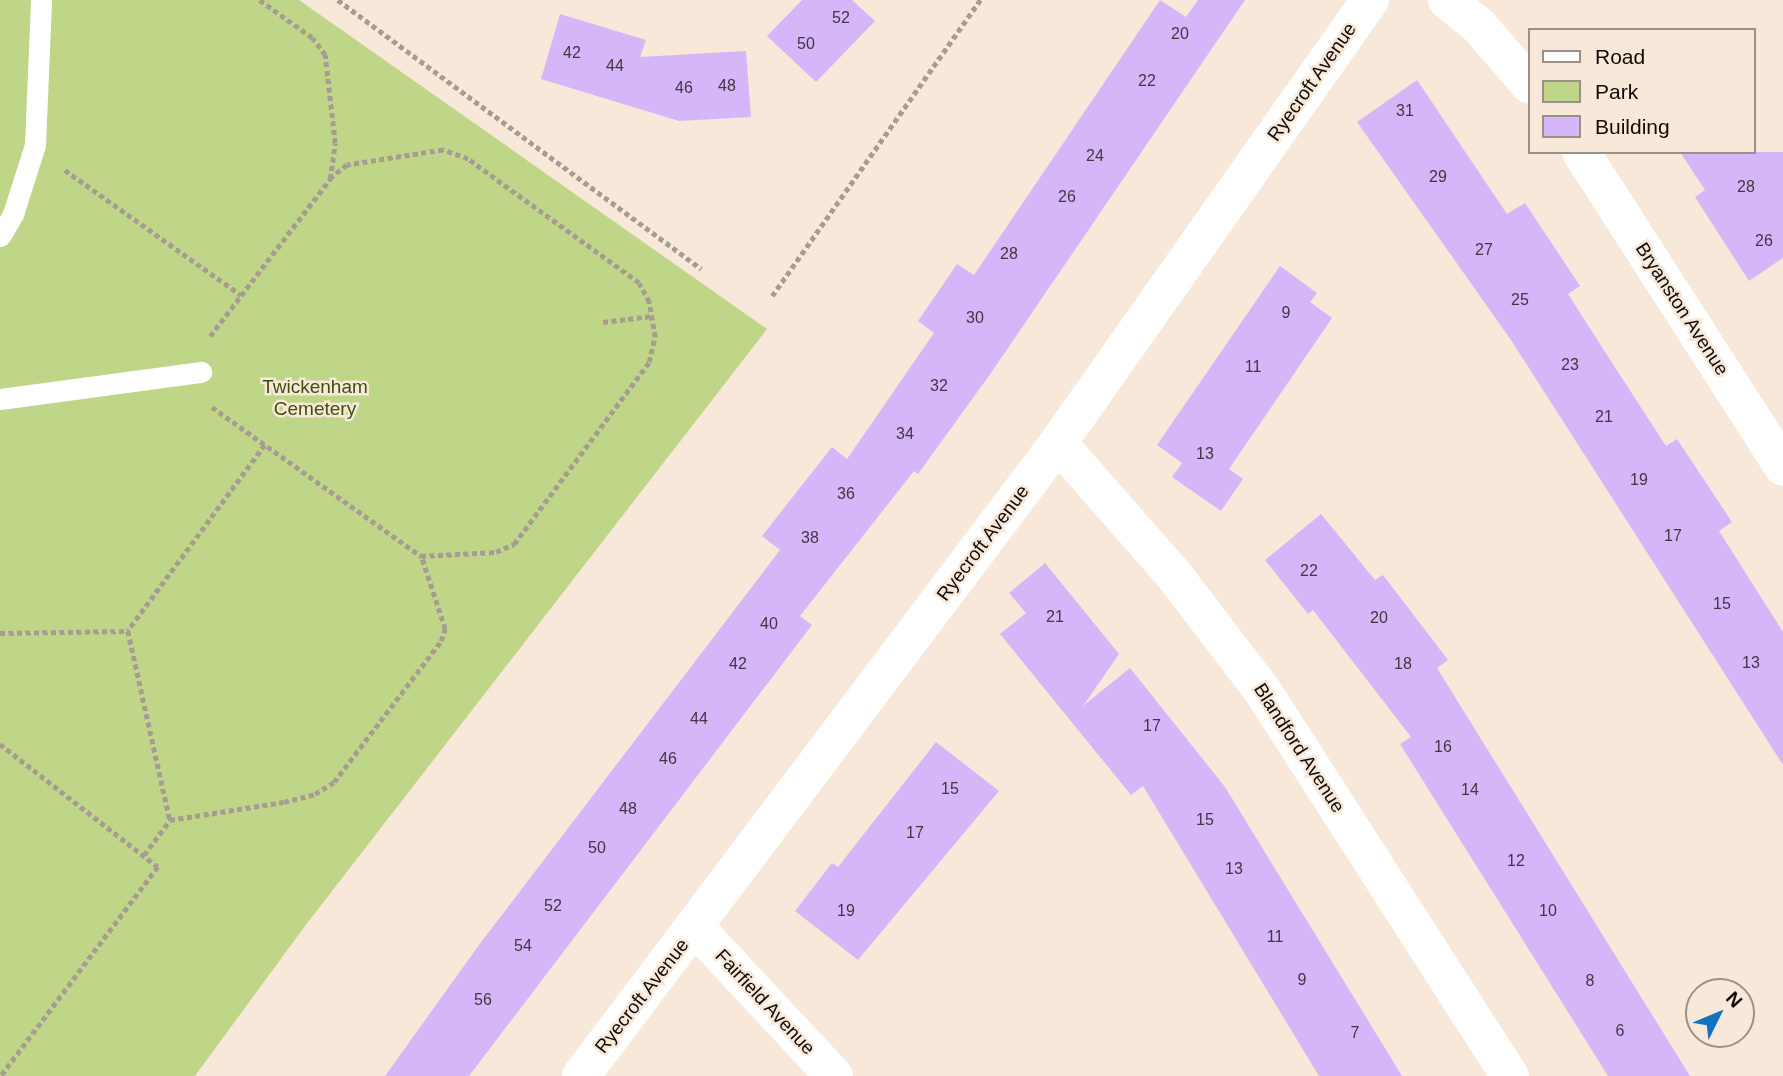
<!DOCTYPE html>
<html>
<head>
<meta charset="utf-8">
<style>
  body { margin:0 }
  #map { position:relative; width:1783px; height:1076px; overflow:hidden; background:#f7e8da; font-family:Arial,sans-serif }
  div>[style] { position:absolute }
  .green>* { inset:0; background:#bfd689 }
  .building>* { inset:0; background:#d6b6f8 }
  .path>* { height:4.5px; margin-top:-2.25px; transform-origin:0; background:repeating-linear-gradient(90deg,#a79c91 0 5px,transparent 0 8.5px) }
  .lane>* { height:21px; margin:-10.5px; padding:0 10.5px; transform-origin:10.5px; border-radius:10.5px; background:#fff }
  .street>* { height:38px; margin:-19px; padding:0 19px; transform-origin:19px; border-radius:19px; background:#fff }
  span { translate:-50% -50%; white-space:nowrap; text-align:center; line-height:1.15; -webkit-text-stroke:5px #f7e8da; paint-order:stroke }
  .number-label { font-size:16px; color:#423643 }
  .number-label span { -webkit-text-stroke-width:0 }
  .street-label { font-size:19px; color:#100b07 }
  .park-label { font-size:19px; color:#3f4f0c }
  .legend { position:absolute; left:1528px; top:28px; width:228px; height:126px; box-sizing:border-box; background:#f7e8da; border:2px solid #9b9086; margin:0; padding:9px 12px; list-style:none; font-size:21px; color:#100b07 }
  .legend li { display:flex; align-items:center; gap:14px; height:35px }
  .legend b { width:35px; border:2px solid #9b9086 }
  .north { position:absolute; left:1685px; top:978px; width:70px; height:70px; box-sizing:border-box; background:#f7e8da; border:2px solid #9b9086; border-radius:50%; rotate:47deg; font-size:19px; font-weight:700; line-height:28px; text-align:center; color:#100b07 }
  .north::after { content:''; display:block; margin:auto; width:24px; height:32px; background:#1572bf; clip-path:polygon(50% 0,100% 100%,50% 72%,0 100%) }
</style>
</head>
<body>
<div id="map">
  <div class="green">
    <i style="clip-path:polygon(0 0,299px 0,767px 329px,305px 926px,195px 1076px,0 1076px)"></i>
  </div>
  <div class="building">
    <i style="clip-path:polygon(802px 0,852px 0,875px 21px,816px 82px,767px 36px)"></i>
    <i style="clip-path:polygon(1160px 0,1186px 17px,1198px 0,1245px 0,991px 373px,918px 474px,914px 471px,800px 616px,812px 625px,469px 1076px,385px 1076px,479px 945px,780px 550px,762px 536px,832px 447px,847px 459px,934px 333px,918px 321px,957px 264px,974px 275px)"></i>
    <i style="clip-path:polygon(560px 14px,646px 40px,640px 57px,746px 51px,751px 117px,679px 121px,541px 79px)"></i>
    <i style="clip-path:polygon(1417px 80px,1507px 214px,1525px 203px,1580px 286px,1568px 294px,1616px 369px,1666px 446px,1677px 439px,1732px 522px,1719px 531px,1783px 632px,1783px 765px,1511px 340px,1357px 122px)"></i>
    <i style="clip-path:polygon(1680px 152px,1783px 152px,1783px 258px,1749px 281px,1695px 197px,1705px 190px)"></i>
    <i style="clip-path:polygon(1280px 266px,1317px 293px,1310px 302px,1332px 318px,1229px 469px,1243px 479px,1221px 511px,1172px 477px,1182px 463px,1157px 445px)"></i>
    <i style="clip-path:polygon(1321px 514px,1375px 580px,1383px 575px,1448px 660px,1437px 668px,1690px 1076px,1608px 1076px,1400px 744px,1411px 737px,1313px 610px,1308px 614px,1265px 560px)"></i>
    <i style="clip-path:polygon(1045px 563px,1119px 654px,1083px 706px,1130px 668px,1225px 787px,1402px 1076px,1319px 1076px,1143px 786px,1131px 795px,1000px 634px,1026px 613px,1009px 593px)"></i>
    <i style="clip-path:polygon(936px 742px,999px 791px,858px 960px,795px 911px,832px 863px,838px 867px)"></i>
  </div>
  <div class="path">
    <i style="left:338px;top:0;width:452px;rotate:36.5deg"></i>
    <i style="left:65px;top:170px;width:216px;rotate:35.4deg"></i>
    <i style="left:772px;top:296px;width:362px;rotate:-54.9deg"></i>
    <i style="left:603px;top:322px;width:49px;rotate:-7deg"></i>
    <i style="left:210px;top:336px;width:198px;rotate:-52.6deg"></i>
    <i style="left:330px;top:179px;width:36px;rotate:-82deg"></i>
    <i style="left:335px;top:143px;width:89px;rotate:-96.5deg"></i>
    <i style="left:325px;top:55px;width:21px;rotate:-127deg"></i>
    <i style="left:312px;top:38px;width:65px;rotate:-144.4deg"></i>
    <i style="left:212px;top:407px;width:257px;rotate:35.5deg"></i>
    <i style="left:421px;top:556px;width:75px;rotate:-3.1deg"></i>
    <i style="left:496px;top:552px;width:20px;rotate:-24deg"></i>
    <i style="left:514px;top:544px;width:227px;rotate:-53.4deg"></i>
    <i style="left:649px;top:362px;width:26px;rotate:-77deg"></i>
    <i style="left:655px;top:337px;width:36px;rotate:-100deg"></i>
    <i style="left:649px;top:302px;width:21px;rotate:-118deg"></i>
    <i style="left:639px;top:283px;width:211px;rotate:-144.1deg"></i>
    <i style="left:468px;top:159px;width:27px;rotate:-160deg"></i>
    <i style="left:443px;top:150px;width:97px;rotate:171.1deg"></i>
    <i style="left:347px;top:165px;width:22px;rotate:141deg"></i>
    <i style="left:265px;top:445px;width:231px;rotate:126.4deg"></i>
    <i style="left:128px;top:631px;width:194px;rotate:77.5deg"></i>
    <i style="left:170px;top:820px;width:115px;rotate:-9deg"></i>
    <i style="left:284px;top:802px;width:32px;rotate:-14deg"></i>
    <i style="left:315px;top:794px;width:22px;rotate:-32deg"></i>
    <i style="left:334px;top:782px;width:177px;rotate:-52.8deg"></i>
    <i style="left:441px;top:641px;width:13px;rotate:-72deg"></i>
    <i style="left:445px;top:629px;width:77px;rotate:-108.2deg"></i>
    <i style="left:0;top:633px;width:128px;rotate:-0.9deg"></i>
    <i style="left:0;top:744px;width:200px;rotate:37.9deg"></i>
    <i style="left:158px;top:867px;width:261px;rotate:126.9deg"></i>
    <i style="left:144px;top:855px;width:44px;rotate:-53.4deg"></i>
  </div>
  <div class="lane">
    <i style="left:0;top:236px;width:26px;rotate:-59deg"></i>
    <i style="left:13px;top:214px;width:72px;rotate:-72.3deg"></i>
    <i style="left:35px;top:145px;width:145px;rotate:-87.6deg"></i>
    <i style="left:0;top:399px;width:203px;rotate:-7.7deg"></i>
  </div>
  <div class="street">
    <i style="left:1447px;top:0;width:41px;rotate:39.1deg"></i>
    <i style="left:1479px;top:26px;width:77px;rotate:49.2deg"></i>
    <i style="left:1581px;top:152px;width:374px;rotate:57.3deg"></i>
    <i style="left:1058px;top:443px;width:176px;rotate:48.7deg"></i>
    <i style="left:1174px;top:575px;width:145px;rotate:52.6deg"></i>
    <i style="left:1262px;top:690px;width:459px;rotate:57.3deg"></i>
    <i style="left:695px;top:927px;width:204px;rotate:47deg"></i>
    <i style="left:581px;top:1076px;width:793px;rotate:-53deg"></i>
    <i style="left:1058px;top:443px;width:542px;rotate:-54.84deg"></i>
  </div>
  <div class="number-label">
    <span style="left:841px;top:18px">52</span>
    <span style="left:1180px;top:34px">20</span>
    <span style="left:806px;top:44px">50</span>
    <span style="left:572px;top:53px">42</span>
    <span style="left:615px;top:66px">44</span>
    <span style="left:1147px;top:81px">22</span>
    <span style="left:727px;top:86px">48</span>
    <span style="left:684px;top:88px">46</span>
    <span style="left:1405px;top:111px">31</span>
    <span style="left:1095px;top:156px">24</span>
    <span style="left:1438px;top:177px">29</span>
    <span style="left:1746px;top:187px">28</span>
    <span style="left:1067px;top:197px">26</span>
    <span style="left:1764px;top:241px">26</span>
    <span style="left:1484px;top:250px">27</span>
    <span style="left:1009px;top:254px">28</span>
    <span style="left:1520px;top:300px">25</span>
    <span style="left:1286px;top:313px">9</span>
    <span style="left:975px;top:318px">30</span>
    <span style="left:1570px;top:365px">23</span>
    <span style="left:1253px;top:367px">11</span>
    <span style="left:939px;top:386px">32</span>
    <span style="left:1604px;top:417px">21</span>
    <span style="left:905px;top:434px">34</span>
    <span style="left:1205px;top:454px">13</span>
    <span style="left:1639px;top:480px">19</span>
    <span style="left:846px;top:494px">36</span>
    <span style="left:1673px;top:536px">17</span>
    <span style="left:810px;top:538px">38</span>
    <span style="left:1309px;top:571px">22</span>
    <span style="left:1722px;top:604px">15</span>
    <span style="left:1055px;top:617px">21</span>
    <span style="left:1379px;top:618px">20</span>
    <span style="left:769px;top:624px">40</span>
    <span style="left:1751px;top:663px">13</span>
    <span style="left:738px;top:664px">42</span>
    <span style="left:1403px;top:664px">18</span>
    <span style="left:699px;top:719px">44</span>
    <span style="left:1152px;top:726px">17</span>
    <span style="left:1443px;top:747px">16</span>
    <span style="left:668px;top:759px">46</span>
    <span style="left:950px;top:789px">15</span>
    <span style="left:1470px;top:790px">14</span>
    <span style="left:628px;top:809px">48</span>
    <span style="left:1205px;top:820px">15</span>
    <span style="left:915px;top:833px">17</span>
    <span style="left:597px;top:848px">50</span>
    <span style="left:1516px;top:861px">12</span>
    <span style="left:1234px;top:869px">13</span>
    <span style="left:553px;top:906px">52</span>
    <span style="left:846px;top:911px">19</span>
    <span style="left:1548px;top:911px">10</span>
    <span style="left:1275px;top:937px">11</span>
    <span style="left:523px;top:946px">54</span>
    <span style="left:1302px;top:980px">9</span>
    <span style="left:1590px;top:981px">8</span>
    <span style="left:483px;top:1000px">56</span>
    <span style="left:1620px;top:1031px">6</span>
    <span style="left:1355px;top:1033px">7</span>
  </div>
  <div class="street-label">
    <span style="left:1312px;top:82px;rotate:-55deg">Ryecroft Avenue</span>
    <span style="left:1682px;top:309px;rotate:57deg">Bryanston Avenue</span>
    <span style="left:983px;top:543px;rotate:-53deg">Ryecroft Avenue</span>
    <span style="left:1299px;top:748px;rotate:57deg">Blandford Avenue</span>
    <span style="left:642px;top:996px;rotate:-52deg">Ryecroft Avenue</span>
    <span style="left:765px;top:1002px;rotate:47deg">Fairfield Avenue</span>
  </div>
  <div class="park-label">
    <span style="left:315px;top:398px">Twickenham<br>Cemetery</span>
  </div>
  <ul class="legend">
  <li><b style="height:9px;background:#fff"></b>Road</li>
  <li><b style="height:19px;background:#bfd689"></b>Park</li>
  <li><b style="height:19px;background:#d6b6f8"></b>Building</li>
  </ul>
  <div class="north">N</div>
</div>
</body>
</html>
